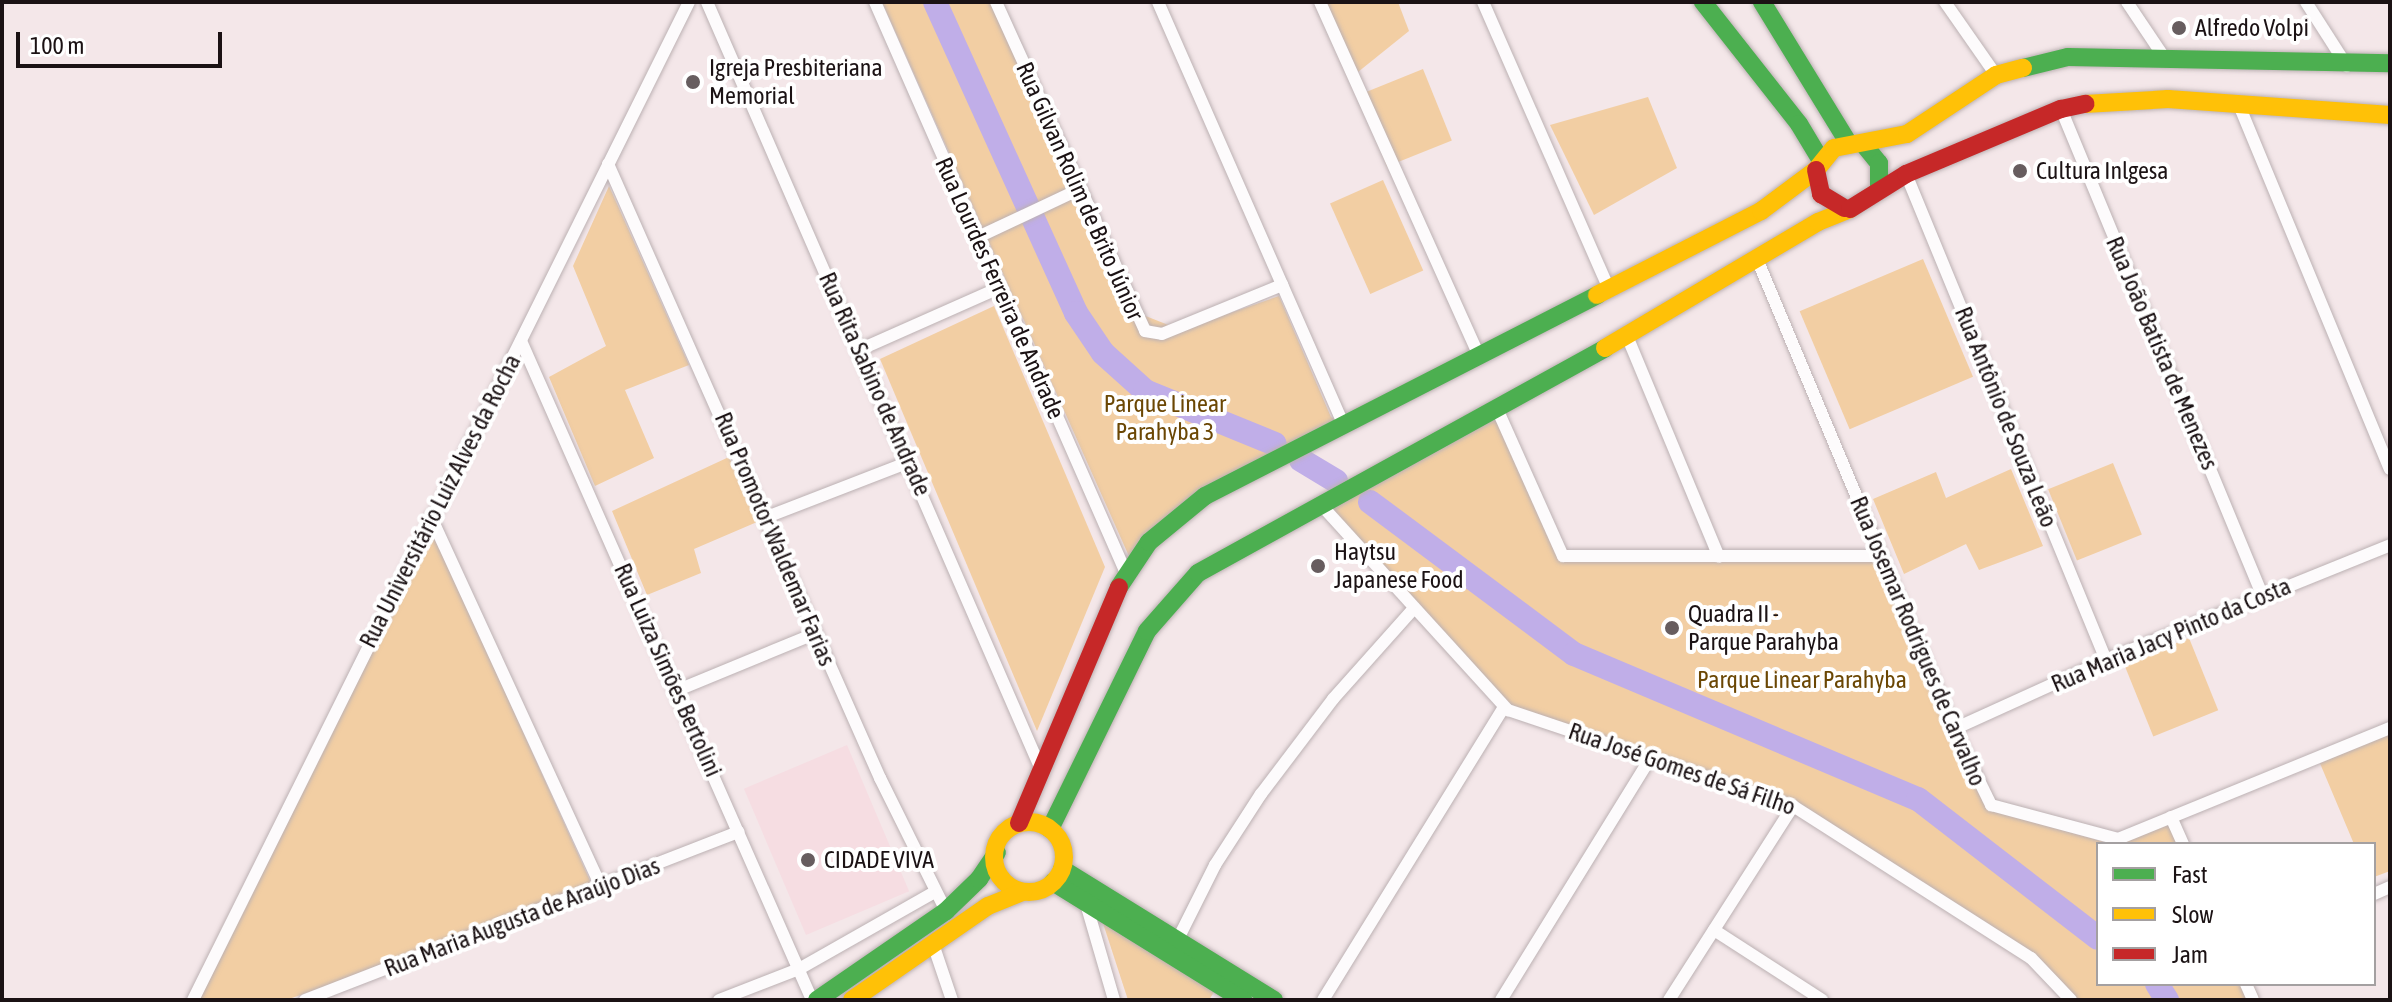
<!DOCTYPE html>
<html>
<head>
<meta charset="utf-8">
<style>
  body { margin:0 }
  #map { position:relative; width:2392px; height:1002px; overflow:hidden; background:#f4e7e9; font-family:"Asap Condensed",sans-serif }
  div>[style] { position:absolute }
  .built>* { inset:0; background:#f6dde2; transform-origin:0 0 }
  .green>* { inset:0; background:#f2cea3; transform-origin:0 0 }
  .river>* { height:24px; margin:-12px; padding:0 12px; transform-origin:12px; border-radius:12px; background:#c0aee8 }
  .roads { filter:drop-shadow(0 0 2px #bcb1b3) drop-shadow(0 0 2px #bcb1b3) }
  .street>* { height:12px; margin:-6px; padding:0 6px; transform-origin:6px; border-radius:6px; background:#fdfbfc }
  .fast>* { height:18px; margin:-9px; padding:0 9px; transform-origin:9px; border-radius:9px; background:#4caf50 }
  .slow>* { height:18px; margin:-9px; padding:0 9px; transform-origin:9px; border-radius:9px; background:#ffc107 }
  .slow>.ring { margin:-9px; padding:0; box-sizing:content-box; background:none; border:18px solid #ffc107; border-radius:50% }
  .jam>* { height:18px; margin:-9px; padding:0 9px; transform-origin:9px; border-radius:9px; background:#c62828 }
  .dots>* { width:22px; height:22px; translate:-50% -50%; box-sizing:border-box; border:4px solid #fff; border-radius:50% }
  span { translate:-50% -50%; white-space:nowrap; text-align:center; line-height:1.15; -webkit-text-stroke:8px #fff; paint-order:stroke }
  .poi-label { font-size:24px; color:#1b1214 }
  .left { translate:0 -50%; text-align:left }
  .street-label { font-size:24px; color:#1b1214 }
  .park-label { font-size:24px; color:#6b4704 }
  .frame { position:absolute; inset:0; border:4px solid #1b1214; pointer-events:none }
  .legend { position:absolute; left:2096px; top:842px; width:280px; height:144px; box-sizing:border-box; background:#fff; border:2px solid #a4a0a1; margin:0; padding:10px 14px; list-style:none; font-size:24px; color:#1b1214 }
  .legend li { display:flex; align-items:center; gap:16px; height:40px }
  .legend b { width:40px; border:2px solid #a4a0a1 }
  .scale { position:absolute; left:16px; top:32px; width:206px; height:36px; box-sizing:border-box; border:4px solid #1b1214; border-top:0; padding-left:10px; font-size:24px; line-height:28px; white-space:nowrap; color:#1b1214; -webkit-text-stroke:6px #fff; paint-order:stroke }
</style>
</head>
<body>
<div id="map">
  <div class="built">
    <i style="left:847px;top:745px;width:159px;height:112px;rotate:67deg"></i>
  </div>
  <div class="green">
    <i style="clip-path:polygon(882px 2px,1001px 2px,1138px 313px,1181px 330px,1279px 296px,1331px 417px,1344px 426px,1187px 506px,1132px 563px)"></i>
    <i style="clip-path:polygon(1323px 2px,1398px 2px,1409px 31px,1358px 72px)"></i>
    <i style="left:1423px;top:69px;width:77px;height:70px;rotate:68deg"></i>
    <i style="clip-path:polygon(1648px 97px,1677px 168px,1594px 215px,1550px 125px)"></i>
    <i style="left:1383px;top:180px;width:99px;height:58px;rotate:66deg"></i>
    <i style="clip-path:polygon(609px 186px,689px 365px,625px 390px,654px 458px,595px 486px,549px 377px,606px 346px,573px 266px)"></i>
    <i style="left:1923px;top:259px;width:128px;height:134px;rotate:67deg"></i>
    <i style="clip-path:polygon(994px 306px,1105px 567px,1037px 731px,880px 359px)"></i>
    <i style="clip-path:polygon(1496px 413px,1559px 560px,1884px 558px,1989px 809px,2111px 844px,2098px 844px,2098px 984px,2253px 984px,2260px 1000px,2066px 1000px,2033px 962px,1796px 809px,1658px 753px,1506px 709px,1327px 505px)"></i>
    <i style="clip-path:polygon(729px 457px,757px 522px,694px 549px,701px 573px,647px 595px,612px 511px)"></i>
    <i style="left:2113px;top:463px;width:77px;height:70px;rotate:68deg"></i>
    <i style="clip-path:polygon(2011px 469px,2043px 546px,1979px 570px,1966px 544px,1904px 574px,1873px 499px,1936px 472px,1946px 498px)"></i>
    <i style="clip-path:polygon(430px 525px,596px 894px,286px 1000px,197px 1000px)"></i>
    <i style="left:2189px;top:638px;width:78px;height:70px;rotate:68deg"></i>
    <i style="clip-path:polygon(2390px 732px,2390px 871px,2374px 877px,2374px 844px,2354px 844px,2319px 761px)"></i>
    <i style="clip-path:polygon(2178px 819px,2189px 844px,2117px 844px)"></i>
    <i style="clip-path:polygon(1100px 914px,1214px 992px,1209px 1000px,1128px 1000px)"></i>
  </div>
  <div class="river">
    <i style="left:935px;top:2px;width:341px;rotate:65.6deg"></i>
    <i style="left:1076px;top:313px;width:48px;rotate:56deg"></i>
    <i style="left:1103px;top:353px;width:57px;rotate:42.1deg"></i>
    <i style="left:1145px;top:391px;width:140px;rotate:22.2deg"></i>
    <i style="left:1301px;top:460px;width:41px;rotate:31deg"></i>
    <i style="left:1370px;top:502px;width:254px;rotate:36.7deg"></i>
    <i style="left:1574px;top:654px;width:373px;rotate:22.9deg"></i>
    <i style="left:1918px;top:799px;width:227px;rotate:37.7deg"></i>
    <i style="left:2157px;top:984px;width:19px;rotate:58deg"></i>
  </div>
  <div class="roads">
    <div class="street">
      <i style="left:707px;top:2px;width:834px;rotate:66.48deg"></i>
      <i style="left:875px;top:2px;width:624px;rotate:66.27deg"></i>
      <i style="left:996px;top:2px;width:361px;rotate:65.6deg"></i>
      <i style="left:1145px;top:331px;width:17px;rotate:10deg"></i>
      <i style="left:1162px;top:334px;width:130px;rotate:-22.2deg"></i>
      <i style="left:1158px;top:2px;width:463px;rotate:66.3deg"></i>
      <i style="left:1320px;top:2px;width:386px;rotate:65.8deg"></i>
      <i style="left:1483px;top:2px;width:313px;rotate:66.3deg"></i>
      <i style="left:1945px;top:2px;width:89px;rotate:55.1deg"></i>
      <i style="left:2127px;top:2px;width:66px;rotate:56.1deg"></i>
      <i style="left:2306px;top:2px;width:76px;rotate:57.4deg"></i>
      <i style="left:2239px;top:105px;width:394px;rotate:67.5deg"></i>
      <i style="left:2061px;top:109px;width:528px;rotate:67.51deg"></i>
      <i style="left:608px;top:164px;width:672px;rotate:66.11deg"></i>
      <i style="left:880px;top:778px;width:148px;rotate:63.6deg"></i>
      <i style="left:1906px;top:174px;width:526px;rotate:67.63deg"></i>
      <i style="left:978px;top:237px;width:110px;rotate:-25.2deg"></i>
      <i style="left:1757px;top:259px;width:510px;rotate:67.26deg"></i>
      <i style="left:1954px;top:729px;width:85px;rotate:64deg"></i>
      <i style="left:1991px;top:805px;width:131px;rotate:15deg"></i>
      <i style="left:2118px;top:839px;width:294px;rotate:-22.2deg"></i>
      <i style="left:1627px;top:336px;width:239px;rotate:67.4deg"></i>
      <i style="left:521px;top:341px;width:720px;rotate:66.17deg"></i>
      <i style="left:859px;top:350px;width:153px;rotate:-23.9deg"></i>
      <i style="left:1498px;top:411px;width:159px;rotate:65.9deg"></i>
      <i style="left:1563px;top:556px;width:319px"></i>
      <i style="left:1323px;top:507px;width:275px;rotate:47.7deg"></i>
      <i style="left:1508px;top:710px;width:301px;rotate:18.6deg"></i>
      <i style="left:1793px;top:806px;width:282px;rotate:32.6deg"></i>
      <i style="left:2031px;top:958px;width:58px;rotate:46.4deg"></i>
      <i style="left:431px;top:517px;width:409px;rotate:65.3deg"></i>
      <i style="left:767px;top:517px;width:152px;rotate:-21.2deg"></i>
      <i style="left:678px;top:690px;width:149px;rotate:-22.4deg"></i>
      <i style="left:1954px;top:729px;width:167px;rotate:-24.4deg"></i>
      <i style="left:2106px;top:660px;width:306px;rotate:-22deg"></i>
      <i style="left:2171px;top:817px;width:30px;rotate:66deg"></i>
      <i style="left:2374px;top:894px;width:17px;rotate:-24deg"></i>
      <i style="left:1085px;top:900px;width:104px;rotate:73.8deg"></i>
      <i style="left:1714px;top:930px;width:129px;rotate:32.9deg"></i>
      <i style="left:933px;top:944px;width:59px;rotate:71.3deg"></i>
      <i style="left:1174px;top:947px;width:92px;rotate:-63.4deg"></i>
      <i style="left:1215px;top:865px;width:85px;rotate:-57.1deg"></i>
      <i style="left:1261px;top:794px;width:119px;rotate:-52.8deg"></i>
      <i style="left:1333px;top:699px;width:122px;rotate:-48.3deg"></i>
      <i style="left:2246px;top:984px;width:17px;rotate:66deg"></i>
      <i style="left:193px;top:1000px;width:1114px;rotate:-63.57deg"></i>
      <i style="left:305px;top:1000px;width:465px;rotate:-21.2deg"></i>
      <i style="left:719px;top:1000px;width:86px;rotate:-21.2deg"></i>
      <i style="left:799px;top:969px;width:154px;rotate:-29.6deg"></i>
      <i style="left:1323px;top:1000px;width:344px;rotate:-58.3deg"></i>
      <i style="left:1501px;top:1000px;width:286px;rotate:-58.3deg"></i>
      <i style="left:1669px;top:1000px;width:230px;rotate:-57.4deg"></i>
    </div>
    <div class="fast">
      <i style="left:1703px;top:2px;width:155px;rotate:51.8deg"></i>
      <i style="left:1799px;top:124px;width:41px;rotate:59deg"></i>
      <i style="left:1762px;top:2px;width:167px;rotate:58.5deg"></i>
      <i style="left:2023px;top:68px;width:46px;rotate:-13.7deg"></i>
      <i style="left:2068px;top:57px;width:322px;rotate:1.1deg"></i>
      <i style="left:1865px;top:146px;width:22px;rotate:51deg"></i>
      <i style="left:1879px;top:163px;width:27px;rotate:90deg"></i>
      <i style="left:1119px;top:587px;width:54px;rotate:-56.3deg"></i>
      <i style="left:1149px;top:542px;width:72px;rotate:-39.4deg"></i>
      <i style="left:1205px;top:496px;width:441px;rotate:-27.1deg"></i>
      <i style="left:1050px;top:829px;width:220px;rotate:-63.9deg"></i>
      <i style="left:1147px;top:631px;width:77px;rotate:-48.7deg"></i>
      <i style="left:1198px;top:573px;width:465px;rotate:-28.9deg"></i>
      <i style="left:1062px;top:869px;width:249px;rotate:31.7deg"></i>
      <i style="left:1053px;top:882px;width:224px;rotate:31.8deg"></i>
      <i style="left:817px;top:1000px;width:157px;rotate:-34.6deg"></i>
      <i style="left:946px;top:911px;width:46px;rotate:-44.1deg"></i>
      <i style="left:979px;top:879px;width:32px;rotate:-56deg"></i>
    </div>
    <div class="slow">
      <i style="left:2085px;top:104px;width:83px;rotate:-3.4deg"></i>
      <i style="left:2168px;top:99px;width:223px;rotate:4.1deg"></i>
      <i style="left:1597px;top:295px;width:184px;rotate:-27.1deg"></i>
      <i style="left:1761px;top:211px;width:69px;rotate:-36.7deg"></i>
      <i style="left:1816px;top:170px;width:28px;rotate:-51deg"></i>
      <i style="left:1834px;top:148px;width:74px;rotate:-10.9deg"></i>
      <i style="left:1907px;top:134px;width:107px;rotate:-33.5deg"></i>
      <i style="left:1996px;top:75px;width:28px;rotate:-15deg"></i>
      <i style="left:1605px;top:348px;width:247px;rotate:-30.6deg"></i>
      <i style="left:1818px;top:222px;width:35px;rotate:-22deg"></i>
      <i class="ring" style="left:994px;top:822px;width:52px;height:52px"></i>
      <i style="left:852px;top:1000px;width:165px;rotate:-34.7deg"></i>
      <i style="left:988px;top:906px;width:38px;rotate:-22deg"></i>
    </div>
    <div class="jam">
      <i style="left:1816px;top:170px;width:25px;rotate:78deg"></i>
      <i style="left:1821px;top:194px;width:27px;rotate:31deg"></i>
      <i style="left:1850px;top:209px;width:66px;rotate:-32deg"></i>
      <i style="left:1906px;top:174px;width:168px;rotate:-22.8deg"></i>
      <i style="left:2061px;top:109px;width:25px;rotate:-12deg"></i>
      <i style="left:1019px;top:823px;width:256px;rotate:-67deg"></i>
    </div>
  </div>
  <div class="dots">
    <i style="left:2179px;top:28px;background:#675d5f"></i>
    <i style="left:693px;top:82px;background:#675d5f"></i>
    <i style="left:2020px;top:171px;background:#675d5f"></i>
    <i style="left:1318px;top:566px;background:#675d5f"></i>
    <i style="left:1672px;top:628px;background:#675d5f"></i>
    <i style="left:808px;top:860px;background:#675d5f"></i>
  </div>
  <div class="poi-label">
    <span class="left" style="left:2195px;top:28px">Alfredo Volpi</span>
    <span class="left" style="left:709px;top:82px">Igreja Presbiteriana<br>Memorial</span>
    <span class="left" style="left:2036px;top:171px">Cultura Inlgesa</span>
    <span class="left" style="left:1334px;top:566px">Haytsu<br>Japanese Food</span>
    <span class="left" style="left:1688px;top:628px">Quadra II -<br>Parque Parahyba</span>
    <span class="left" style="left:824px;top:860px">CIDADE VIVA</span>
  </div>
  <div class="street-label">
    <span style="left:1080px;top:191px;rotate:66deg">Rua Gilvan Rolim de Brito Júnior</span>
    <span style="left:1000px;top:288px;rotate:66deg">Rua Lourdes Ferreira de Andrade</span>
    <span style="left:2162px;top:353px;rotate:67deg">Rua João Batista de Menezes</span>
    <span style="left:875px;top:384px;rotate:66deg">Rua Rita Sabino de Andrade</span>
    <span style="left:2006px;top:417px;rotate:68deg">Rua Antônio de Souza Leão</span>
    <span style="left:440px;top:501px;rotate:-63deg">Rua Universitário Luiz Alves da Rocha</span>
    <span style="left:775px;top:539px;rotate:67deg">Rua Promotor Waldemar Farias</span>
    <span style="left:2171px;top:635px;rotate:-23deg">Rua Maria Jacy Pinto da Costa</span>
    <span style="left:1918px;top:641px;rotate:67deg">Rua Josemar Rodrigues de Carvalho</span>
    <span style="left:668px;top:670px;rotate:66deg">Rua Luiza Simões Bertolini</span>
    <span style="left:1682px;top:769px;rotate:19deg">Rua José Gomes de Sá Filho</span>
    <span style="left:522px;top:917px;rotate:-21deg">Rua Maria Augusta de Araújo Dias</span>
  </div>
  <div class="park-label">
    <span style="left:1165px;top:418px">Parque Linear<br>Parahyba 3</span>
    <span style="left:1802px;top:680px">Parque Linear Parahyba</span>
  </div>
  <div class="frame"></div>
  <ul class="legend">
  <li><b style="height:10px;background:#4caf50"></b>Fast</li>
  <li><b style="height:10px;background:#ffc107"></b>Slow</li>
  <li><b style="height:10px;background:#c62828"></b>Jam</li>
  </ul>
  <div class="scale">100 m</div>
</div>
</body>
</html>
